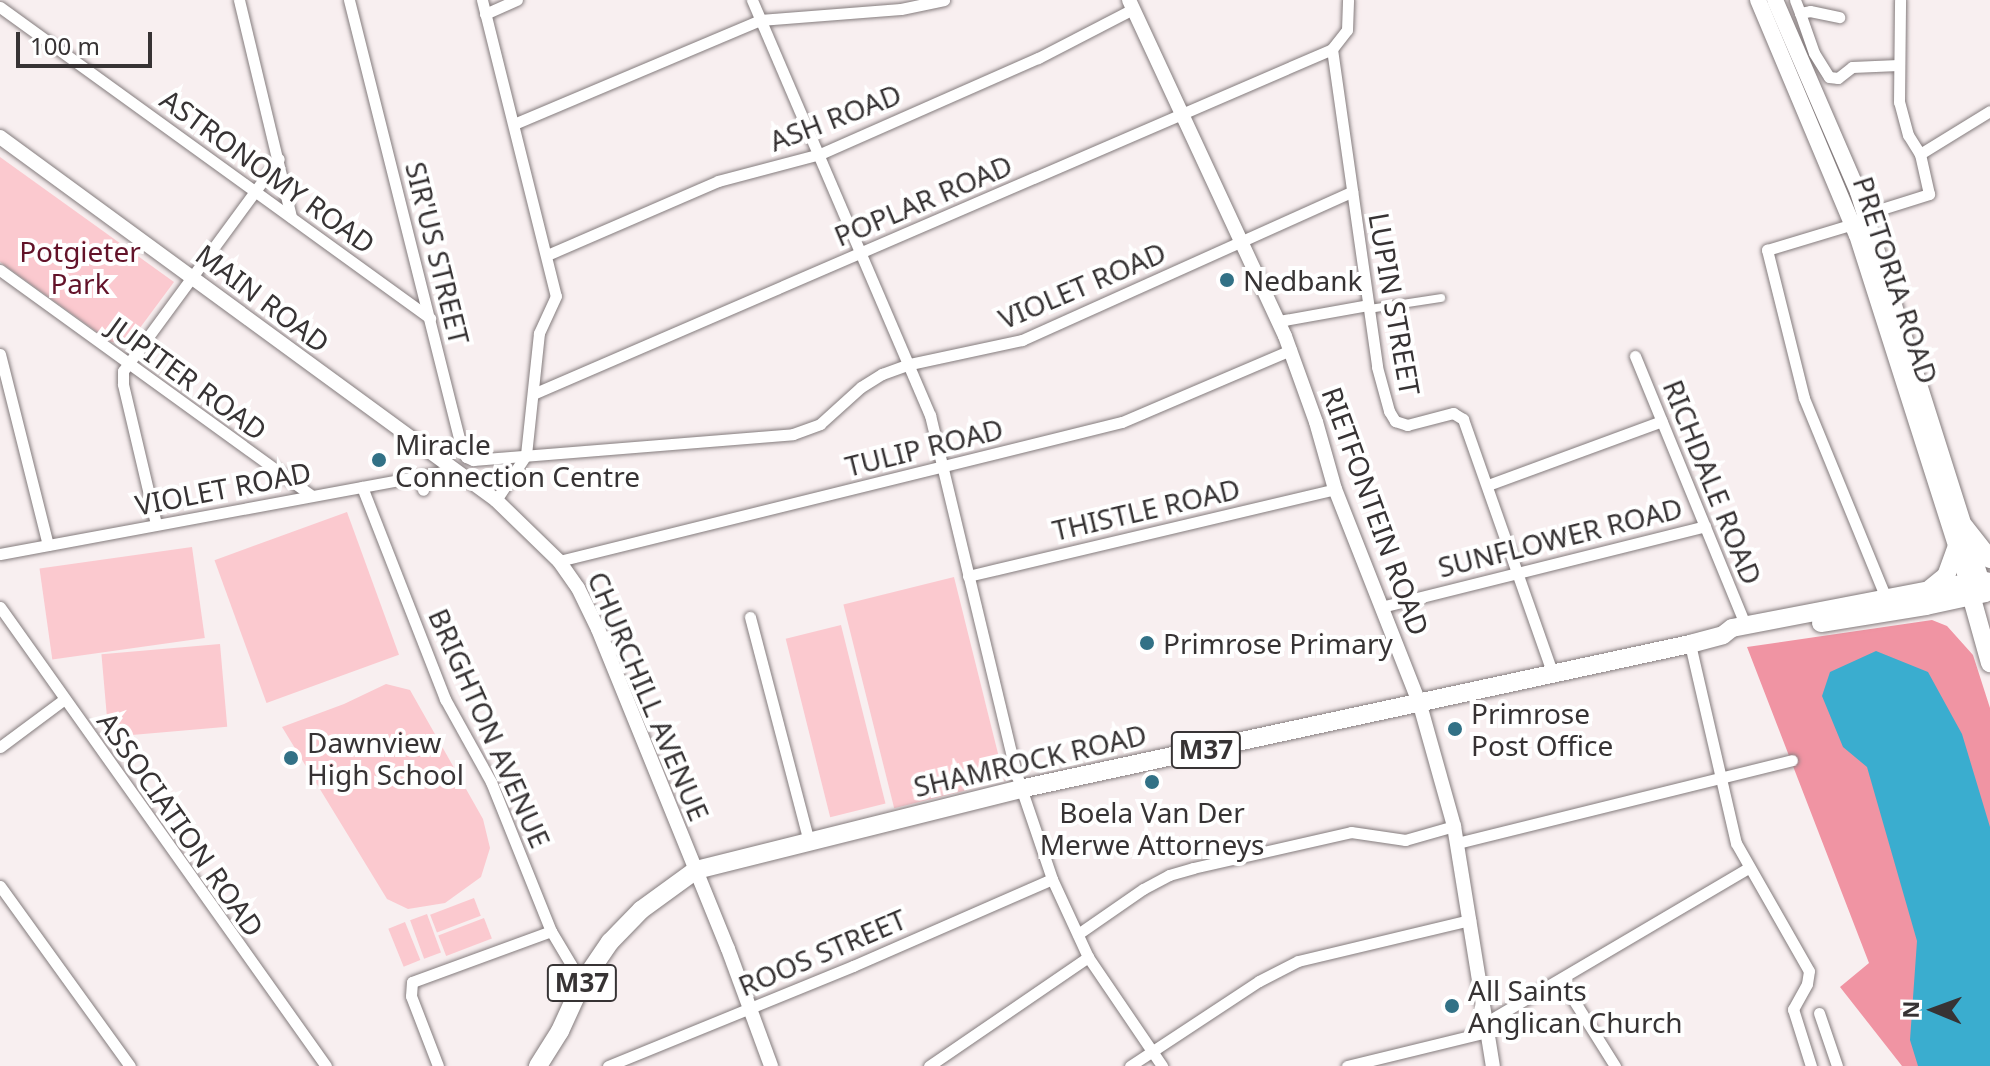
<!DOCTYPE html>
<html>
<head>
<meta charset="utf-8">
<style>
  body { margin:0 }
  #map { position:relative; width:1990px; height:1066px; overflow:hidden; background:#f8eff0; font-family:"Noto Sans",sans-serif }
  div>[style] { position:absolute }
  .green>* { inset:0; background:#fbc9cf; transform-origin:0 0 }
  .forest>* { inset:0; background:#f094a3 }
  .water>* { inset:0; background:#3aadcf }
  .roads { filter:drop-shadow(0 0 2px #847c7d) drop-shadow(0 0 2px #847c7d) }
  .pedestrian>* { height:8px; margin:-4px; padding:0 4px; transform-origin:4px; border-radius:4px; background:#fff }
  .minor>* { height:11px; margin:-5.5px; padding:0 5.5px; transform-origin:5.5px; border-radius:5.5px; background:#fff }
  .tertiary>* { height:14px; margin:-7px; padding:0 7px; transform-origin:7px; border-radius:7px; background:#fff }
  .secondary>* { height:16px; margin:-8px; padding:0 8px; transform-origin:8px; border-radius:8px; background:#fff }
  .primary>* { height:18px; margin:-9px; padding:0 9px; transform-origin:9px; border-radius:9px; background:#fff }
  .dots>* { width:22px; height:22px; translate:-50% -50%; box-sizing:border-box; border:4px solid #fff; border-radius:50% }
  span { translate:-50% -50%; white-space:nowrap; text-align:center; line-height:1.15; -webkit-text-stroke:8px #fff; paint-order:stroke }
  .shield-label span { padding:2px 6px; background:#fff; border:2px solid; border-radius:6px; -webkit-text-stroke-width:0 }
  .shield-label { font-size:26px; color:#373334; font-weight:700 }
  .street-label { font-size:28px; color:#373334 }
  .park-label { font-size:28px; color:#631329 }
  .poi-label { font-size:28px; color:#373334 }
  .left { translate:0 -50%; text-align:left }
  .north { position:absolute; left:1894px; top:970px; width:80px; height:80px; -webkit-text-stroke:6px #fff; paint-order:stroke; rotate:271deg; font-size:22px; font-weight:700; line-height:32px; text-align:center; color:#373334 }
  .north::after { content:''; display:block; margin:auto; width:28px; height:36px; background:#373334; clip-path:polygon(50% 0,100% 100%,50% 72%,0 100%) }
  .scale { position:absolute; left:16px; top:32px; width:136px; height:36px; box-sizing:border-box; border:4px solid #373334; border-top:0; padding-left:10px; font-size:24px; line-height:28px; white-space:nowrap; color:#373334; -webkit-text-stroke:6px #fff; paint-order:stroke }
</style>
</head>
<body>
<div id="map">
  <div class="green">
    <i style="clip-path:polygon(0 157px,174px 282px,128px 344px,111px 342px,0 262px)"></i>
    <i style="left:347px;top:512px;width:152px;height:141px;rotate:70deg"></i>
    <i style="left:192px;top:547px;width:92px;height:154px;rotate:82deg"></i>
    <i style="left:954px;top:577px;width:210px;height:114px;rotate:76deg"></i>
    <i style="left:841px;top:625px;width:184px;height:57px;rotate:76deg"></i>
    <i style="left:220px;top:644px;width:83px;height:119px;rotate:85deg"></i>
    <i style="clip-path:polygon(386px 684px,410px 690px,483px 819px,490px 848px,481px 877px,445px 903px,408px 909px,387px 899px,282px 727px,344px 704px)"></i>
    <i style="left:474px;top:898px;width:19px;height:47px;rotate:69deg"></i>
    <i style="left:427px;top:914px;width:41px;height:18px;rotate:70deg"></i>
    <i style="left:484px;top:918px;width:22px;height:49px;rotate:69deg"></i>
    <i style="left:405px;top:922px;width:41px;height:18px;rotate:68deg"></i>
  </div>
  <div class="forest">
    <i style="clip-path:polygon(1932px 620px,1947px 626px,1973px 655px,1990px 708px,1990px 1066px,1902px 1066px,1840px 987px,1869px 963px,1747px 647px)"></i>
  </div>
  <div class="water">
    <i style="clip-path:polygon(1876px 651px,1928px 672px,1962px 734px,1990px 827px,1990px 1066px,1918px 1066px,1910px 1040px,1917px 941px,1867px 767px,1843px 747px,1822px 696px,1830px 672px)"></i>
  </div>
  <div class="roads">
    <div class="pedestrian">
      <i style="left:1369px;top:309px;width:73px;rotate:-8.7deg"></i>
    </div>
    <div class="minor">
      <i style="left:239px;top:0;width:223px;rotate:76.5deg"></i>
      <i style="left:349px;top:0;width:463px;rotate:75.9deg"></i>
      <i style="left:462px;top:449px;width:9px;rotate:63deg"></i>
      <i style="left:466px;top:457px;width:8px;rotate:23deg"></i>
      <i style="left:473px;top:460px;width:321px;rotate:-4.6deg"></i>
      <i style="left:793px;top:434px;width:29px;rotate:-20deg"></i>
      <i style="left:820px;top:424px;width:55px;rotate:-42.1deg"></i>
      <i style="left:861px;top:387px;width:25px;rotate:-32deg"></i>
      <i style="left:882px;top:374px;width:30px;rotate:-20deg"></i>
      <i style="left:910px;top:364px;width:115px;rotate:-12.1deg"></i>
      <i style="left:1022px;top:340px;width:362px;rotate:-24.2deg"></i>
      <i style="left:482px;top:0;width:305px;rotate:76deg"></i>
      <i style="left:556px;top:296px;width:41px;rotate:114.7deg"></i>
      <i style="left:539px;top:333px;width:123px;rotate:96.1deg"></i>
      <i style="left:526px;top:455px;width:54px;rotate:123.7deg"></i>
      <i style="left:752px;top:0;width:452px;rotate:66.8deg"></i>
      <i style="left:930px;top:415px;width:371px;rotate:76.5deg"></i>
      <i style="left:1017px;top:776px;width:109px;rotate:71.2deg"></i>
      <i style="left:1052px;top:879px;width:86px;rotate:65.2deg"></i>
      <i style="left:1088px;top:957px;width:132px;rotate:55.8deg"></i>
      <i style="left:1795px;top:0;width:14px;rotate:69deg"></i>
      <i style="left:1800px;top:13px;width:10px;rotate:-11deg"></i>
      <i style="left:1810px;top:11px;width:30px;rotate:12deg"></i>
      <i style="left:0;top:7px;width:531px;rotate:35.88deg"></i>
      <i style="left:1800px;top:13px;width:42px;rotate:70.7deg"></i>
      <i style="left:1814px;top:53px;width:28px;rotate:58deg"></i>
      <i style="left:1829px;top:77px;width:9px;rotate:6deg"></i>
      <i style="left:1838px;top:78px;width:18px;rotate:-38deg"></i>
      <i style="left:1852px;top:67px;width:46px;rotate:-2.5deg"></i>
      <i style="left:485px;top:14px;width:35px;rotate:-24deg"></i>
      <i style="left:1332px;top:49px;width:321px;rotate:81.9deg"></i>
      <i style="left:1377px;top:367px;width:46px;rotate:74.7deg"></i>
      <i style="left:1389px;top:411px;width:12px;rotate:59deg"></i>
      <i style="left:1395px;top:421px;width:13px;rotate:18deg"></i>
      <i style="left:1407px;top:425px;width:48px;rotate:-14.6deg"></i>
      <i style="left:1453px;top:413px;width:12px;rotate:31deg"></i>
      <i style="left:1463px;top:419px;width:271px;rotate:70.6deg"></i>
      <i style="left:514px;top:124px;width:267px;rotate:-22.9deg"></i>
      <i style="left:760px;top:20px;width:141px;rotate:-4.5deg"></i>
      <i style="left:901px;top:9px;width:44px;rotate:-11.8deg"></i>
      <i style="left:1920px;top:154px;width:82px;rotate:-31.6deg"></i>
      <i style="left:547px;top:255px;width:186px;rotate:-23.4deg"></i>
      <i style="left:718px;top:181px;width:106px;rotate:-14.8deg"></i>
      <i style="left:820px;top:154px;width:238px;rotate:-23.8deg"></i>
      <i style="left:1038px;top:58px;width:107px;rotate:-27.3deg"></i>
      <i style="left:0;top:270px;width:384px;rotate:35.9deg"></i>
      <i style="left:1279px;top:321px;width:90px;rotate:-10.2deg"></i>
      <i style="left:0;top:354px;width:197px;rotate:75.9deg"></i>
      <i style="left:1635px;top:356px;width:292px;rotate:67.7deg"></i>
      <i style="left:533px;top:394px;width:870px;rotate:-23.35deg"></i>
      <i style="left:1332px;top:49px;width:24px;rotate:-52deg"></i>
      <i style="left:1347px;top:30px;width:30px;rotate:-88deg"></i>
      <i style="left:421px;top:477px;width:13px;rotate:81deg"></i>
      <i style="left:1488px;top:485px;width:185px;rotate:-20.2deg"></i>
      <i style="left:362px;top:487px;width:228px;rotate:68.6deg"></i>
      <i style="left:445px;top:699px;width:95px;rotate:61deg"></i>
      <i style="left:491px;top:782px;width:161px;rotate:68.1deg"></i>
      <i style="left:551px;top:931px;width:61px;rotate:59.2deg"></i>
      <i style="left:156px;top:524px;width:144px;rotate:-103.3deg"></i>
      <i style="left:123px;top:384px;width:13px;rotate:-90deg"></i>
      <i style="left:123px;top:371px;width:263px;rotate:-53.7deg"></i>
      <i style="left:0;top:554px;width:463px;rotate:-10.5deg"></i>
      <i style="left:559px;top:561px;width:580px;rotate:-13.87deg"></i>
      <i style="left:1122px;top:422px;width:184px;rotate:-23.1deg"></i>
      <i style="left:968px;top:576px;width:377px;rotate:-13.3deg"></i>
      <i style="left:1888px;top:603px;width:222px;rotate:-112.3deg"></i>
      <i style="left:1804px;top:398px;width:153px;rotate:-104deg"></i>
      <i style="left:1767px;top:250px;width:90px;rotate:-16.8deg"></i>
      <i style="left:1853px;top:224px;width:22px;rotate:-32deg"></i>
      <i style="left:1872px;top:212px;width:60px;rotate:-17.5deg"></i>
      <i style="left:1929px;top:194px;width:41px;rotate:-102.7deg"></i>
      <i style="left:1920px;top:154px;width:22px;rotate:-122deg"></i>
      <i style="left:1908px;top:135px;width:34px;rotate:-105deg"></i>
      <i style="left:1899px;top:102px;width:102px;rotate:-89.4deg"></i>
      <i style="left:0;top:607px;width:563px;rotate:54.62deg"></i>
      <i style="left:1381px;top:607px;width:334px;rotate:-14deg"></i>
      <i style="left:750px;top:617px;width:233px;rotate:75.3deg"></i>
      <i style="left:1690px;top:644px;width:204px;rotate:77deg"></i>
      <i style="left:1736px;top:843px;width:147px;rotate:60.3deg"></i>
      <i style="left:1809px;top:971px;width:13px;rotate:99deg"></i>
      <i style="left:1807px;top:984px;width:29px;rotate:119deg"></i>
      <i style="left:1793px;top:1009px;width:60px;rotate:72.5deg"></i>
      <i style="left:0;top:747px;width:79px;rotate:-36.7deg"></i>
      <i style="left:1457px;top:843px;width:345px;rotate:-13.9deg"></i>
      <i style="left:0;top:886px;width:222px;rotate:54.2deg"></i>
      <i style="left:1078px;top:934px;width:79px;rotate:-34.7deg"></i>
      <i style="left:1143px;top:889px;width:30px;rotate:-28deg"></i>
      <i style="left:1169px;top:875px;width:25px;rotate:-16deg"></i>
      <i style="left:1193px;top:868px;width:162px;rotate:-12.8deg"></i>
      <i style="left:1351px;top:832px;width:55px;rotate:8.4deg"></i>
      <i style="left:1405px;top:840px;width:51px;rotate:-15.9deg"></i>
      <i style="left:1561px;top:980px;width:102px;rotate:57.9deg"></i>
      <i style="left:1819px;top:1013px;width:56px;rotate:71.2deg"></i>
      <i style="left:1485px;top:1023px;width:305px;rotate:-30.5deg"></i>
      <i style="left:438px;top:1066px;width:75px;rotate:-111.1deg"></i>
      <i style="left:411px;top:996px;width:14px;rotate:-86deg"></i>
      <i style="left:412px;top:982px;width:148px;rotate:-20.1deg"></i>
      <i style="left:608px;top:1066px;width:265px;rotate:-22.2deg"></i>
      <i style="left:853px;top:966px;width:217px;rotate:-23.6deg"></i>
      <i style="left:929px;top:1066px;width:193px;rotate:-34.4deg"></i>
      <i style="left:1130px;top:1066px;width:154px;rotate:-33.4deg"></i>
      <i style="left:1259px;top:981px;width:44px;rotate:-27.1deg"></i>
      <i style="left:1298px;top:961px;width:177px;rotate:-13.4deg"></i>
      <i style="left:1347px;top:1066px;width:143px;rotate:-13.7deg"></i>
    </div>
    <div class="tertiary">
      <i style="left:1129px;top:0;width:370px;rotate:65.1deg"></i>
      <i style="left:1285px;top:336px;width:91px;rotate:70.2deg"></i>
      <i style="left:1316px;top:422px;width:70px;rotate:74.2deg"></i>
      <i style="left:1335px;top:489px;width:232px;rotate:68.5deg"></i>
      <i style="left:1420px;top:705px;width:126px;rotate:74.3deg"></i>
      <i style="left:1454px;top:826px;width:243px;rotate:80.8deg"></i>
      <i style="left:0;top:137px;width:615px;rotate:36.2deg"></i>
      <i style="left:496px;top:500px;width:88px;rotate:44.1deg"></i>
      <i style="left:559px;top:561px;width:33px;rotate:55deg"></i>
      <i style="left:578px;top:588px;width:46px;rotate:64deg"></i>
      <i style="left:598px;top:629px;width:345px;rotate:67.9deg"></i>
      <i style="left:728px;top:949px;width:125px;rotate:69.8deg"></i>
    </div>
    <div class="secondary">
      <i style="left:1758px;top:0;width:255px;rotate:67.2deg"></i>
      <i style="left:1857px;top:235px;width:364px;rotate:72.3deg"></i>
      <i style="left:1775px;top:0;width:209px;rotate:66.6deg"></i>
      <i style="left:1858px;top:192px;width:407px;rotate:72.4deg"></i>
    </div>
    <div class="primary">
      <i style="left:1964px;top:526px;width:42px;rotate:51.8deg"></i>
      <i style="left:1931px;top:588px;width:19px;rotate:-39deg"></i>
      <i style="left:1946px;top:576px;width:29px;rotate:-70deg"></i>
      <i style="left:1969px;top:588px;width:78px;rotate:74.4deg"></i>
      <i style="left:1821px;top:623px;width:106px;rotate:-9.2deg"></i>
      <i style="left:1926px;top:606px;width:60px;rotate:-12.4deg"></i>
      <i style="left:1985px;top:593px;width:6px;rotate:-39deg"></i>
      <i style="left:538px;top:1066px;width:41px;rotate:-57.8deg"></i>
      <i style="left:560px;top:1031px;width:53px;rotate:-65.4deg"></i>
      <i style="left:582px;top:983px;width:50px;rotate:-55.7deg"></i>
      <i style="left:610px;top:942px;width:45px;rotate:-45.9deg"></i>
      <i style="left:641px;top:910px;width:68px;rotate:-36deg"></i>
      <i style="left:696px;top:870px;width:334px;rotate:-14deg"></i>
      <i style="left:1020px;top:789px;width:686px;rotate:-12.21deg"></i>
      <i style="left:1690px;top:644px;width:34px;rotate:-15deg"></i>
      <i style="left:1723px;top:635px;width:11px;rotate:-38deg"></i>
      <i style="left:1732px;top:628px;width:254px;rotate:-10.9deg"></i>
      <i style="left:1981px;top:580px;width:9px;rotate:13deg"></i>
    </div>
  </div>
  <div class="dots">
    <i style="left:1227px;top:280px;background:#327186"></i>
    <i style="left:379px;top:460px;background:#327186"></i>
    <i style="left:1147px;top:643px;background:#327186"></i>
    <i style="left:1455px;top:729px;background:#327186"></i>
    <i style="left:291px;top:758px;background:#327186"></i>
    <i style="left:1152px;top:782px;background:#327186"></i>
    <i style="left:1452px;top:1006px;background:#327186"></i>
  </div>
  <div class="shield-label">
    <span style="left:1206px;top:750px">M37</span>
    <span style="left:582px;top:983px">M37</span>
  </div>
  <div class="street-label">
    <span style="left:835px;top:117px;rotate:-21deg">ASH ROAD</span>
    <span style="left:268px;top:171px;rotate:36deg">ASTRONOMY ROAD</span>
    <span style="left:923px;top:200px;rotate:-23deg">POPLAR ROAD</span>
    <span style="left:438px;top:253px;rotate:76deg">SIR'US STREET</span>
    <span style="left:1896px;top:280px;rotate:72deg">PRETORIA ROAD</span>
    <span style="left:1082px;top:285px;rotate:-23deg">VIOLET ROAD</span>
    <span style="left:263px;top:298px;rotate:37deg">MAIN ROAD</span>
    <span style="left:1395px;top:304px;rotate:80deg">LUPIN STREET</span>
    <span style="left:188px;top:378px;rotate:36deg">JUPITER ROAD</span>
    <span style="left:924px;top:447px;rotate:-14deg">TULIP ROAD</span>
    <span style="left:1713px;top:482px;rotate:68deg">RICHDALE ROAD</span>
    <span style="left:223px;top:488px;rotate:-11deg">VIOLET ROAD</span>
    <span style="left:1146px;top:509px;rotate:-13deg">THISTLE ROAD</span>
    <span style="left:1376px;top:511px;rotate:70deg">RIETFONTEIN ROAD</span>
    <span style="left:1560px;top:537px;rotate:-14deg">SUNFLOWER ROAD</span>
    <span style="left:649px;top:696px;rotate:67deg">CHURCHILL AVENUE</span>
    <span style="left:490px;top:728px;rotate:66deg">BRIGHTON AVENUE</span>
    <span style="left:1030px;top:760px;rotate:-13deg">SHAMROCK ROAD</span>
    <span style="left:181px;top:824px;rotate:55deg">ASSOCIATION ROAD</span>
    <span style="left:822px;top:952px;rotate:-23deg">ROOS STREET</span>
  </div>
  <div class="park-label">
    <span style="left:80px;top:267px">Potgieter<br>Park</span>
  </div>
  <div class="poi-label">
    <span class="left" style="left:1243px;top:280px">Nedbank</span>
    <span class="left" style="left:395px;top:460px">Miracle<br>Connection Centre</span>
    <span class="left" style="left:1163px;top:643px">Primrose Primary</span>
    <span class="left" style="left:1471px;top:729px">Primrose<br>Post Office</span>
    <span class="left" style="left:307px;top:758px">Dawnview<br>High School</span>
    <span style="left:1152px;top:828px">Boela Van Der<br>Merwe Attorneys</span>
    <span class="left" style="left:1468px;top:1006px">All Saints<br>Anglican Church</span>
  </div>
  <div class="north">N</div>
  <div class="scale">100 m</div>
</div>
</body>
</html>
